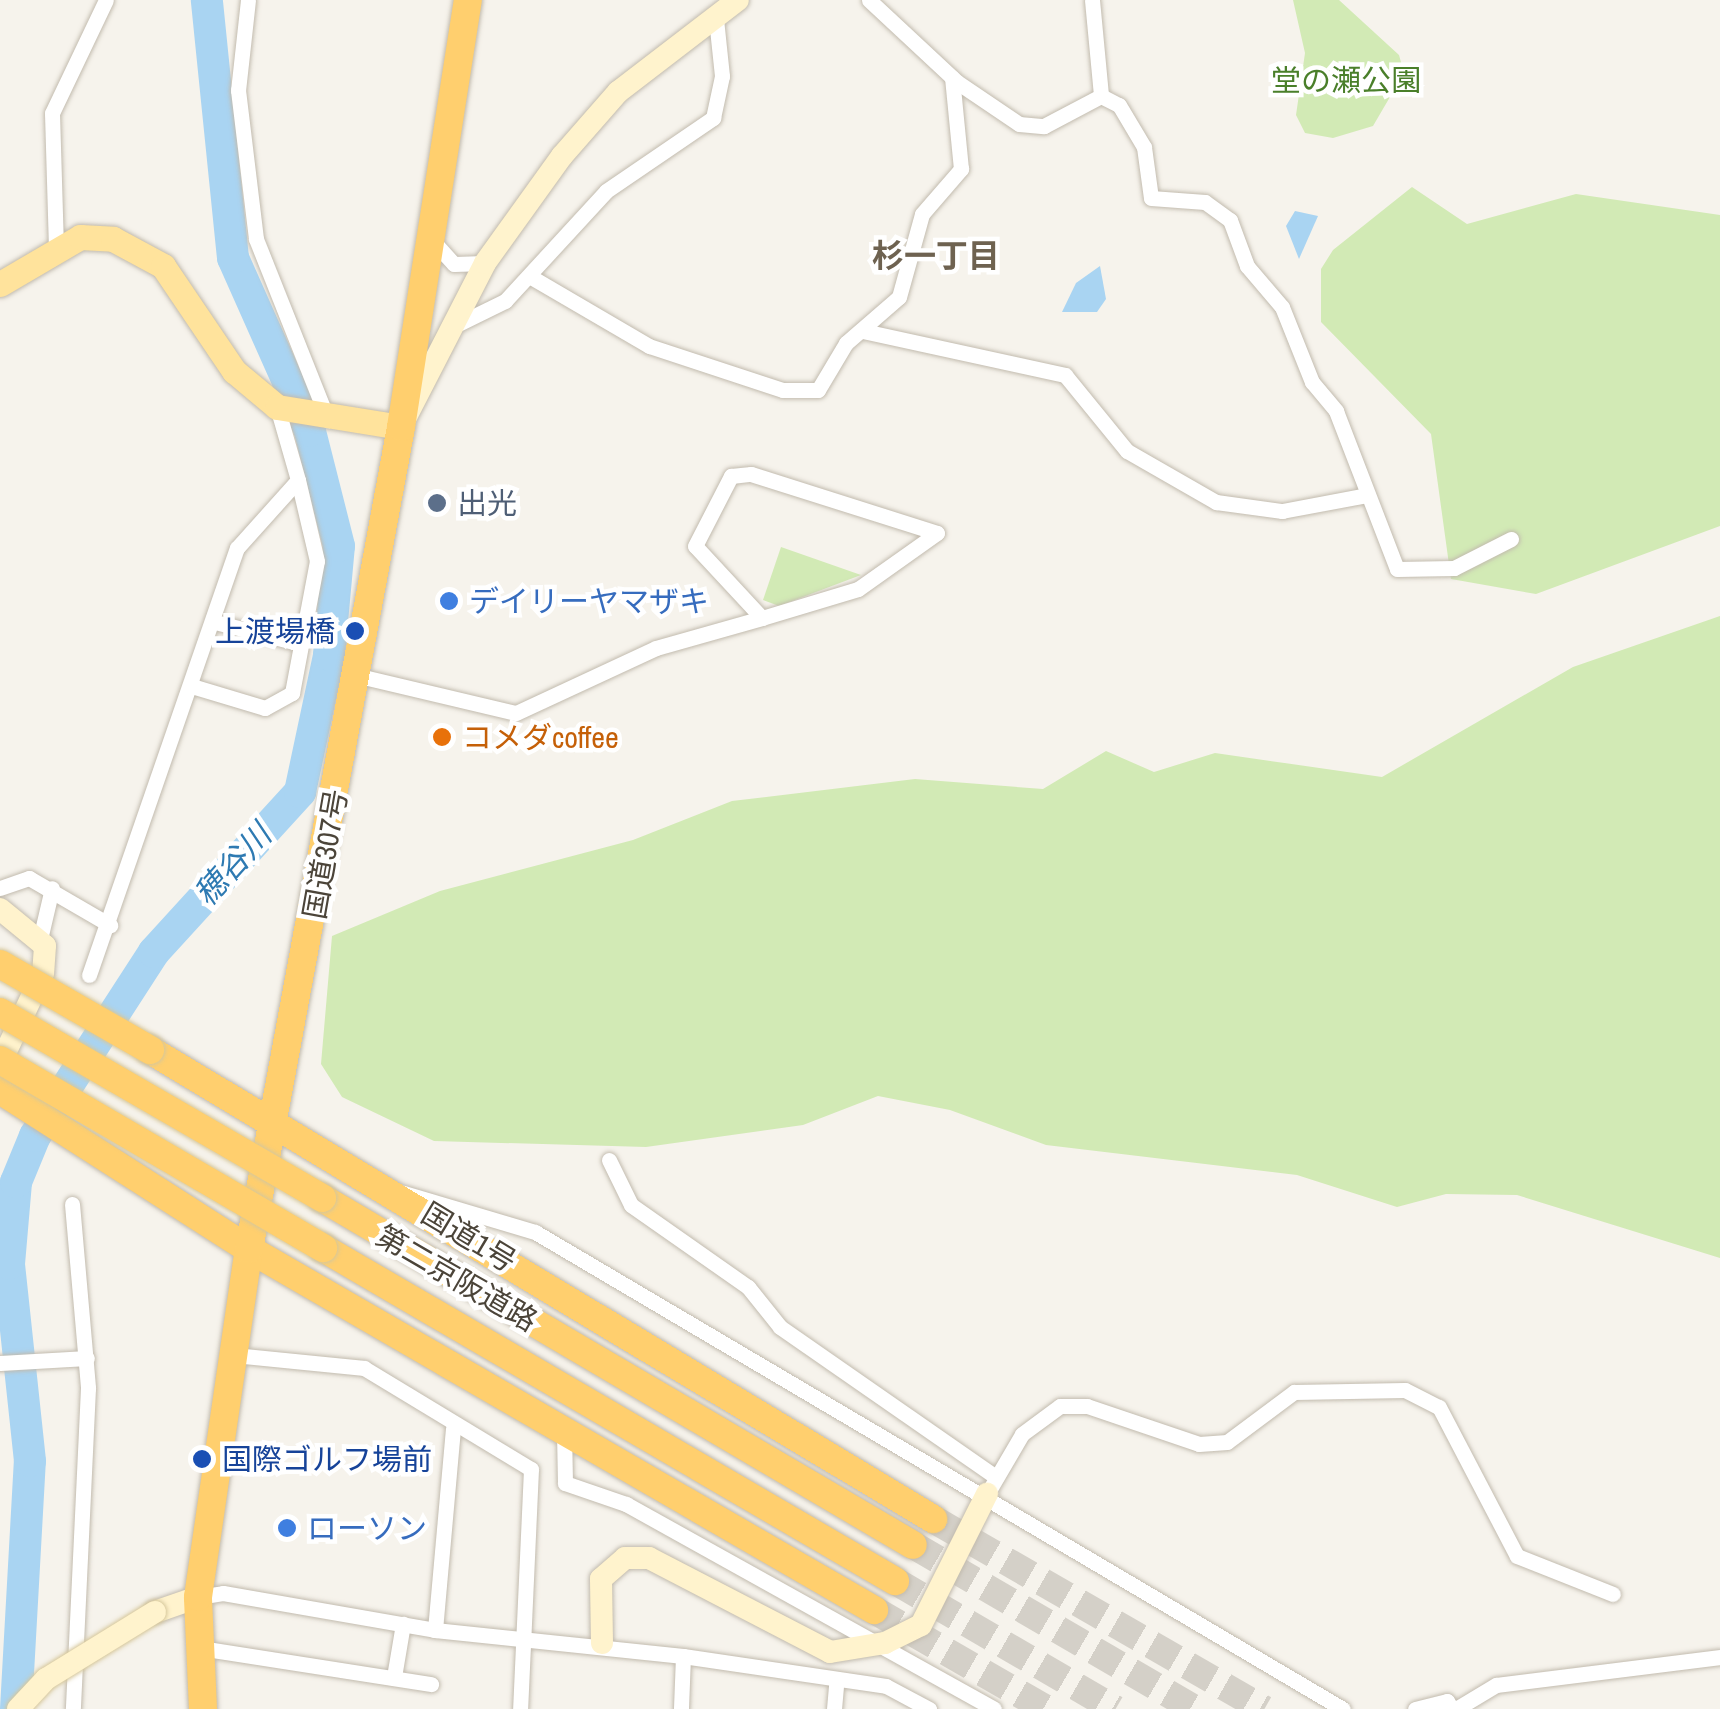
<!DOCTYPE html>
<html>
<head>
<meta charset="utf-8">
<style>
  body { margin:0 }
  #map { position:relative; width:1720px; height:1709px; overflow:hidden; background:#f6f3ec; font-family:"Archivo Narrow","Noto Sans JP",sans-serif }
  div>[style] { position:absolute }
  .green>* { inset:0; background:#d2eab5 }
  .water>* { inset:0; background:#a9d4f2 }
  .river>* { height:32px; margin:-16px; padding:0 16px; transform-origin:16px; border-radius:16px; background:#a9d4f2 }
  .highway-tunnel>* { height:28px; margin-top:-14px; transform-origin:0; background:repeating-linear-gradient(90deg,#d4d0c8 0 28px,transparent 0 42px) }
  .roads { filter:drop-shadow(0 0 2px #c2bbae) drop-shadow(0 0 2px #c2bbae) }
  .street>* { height:15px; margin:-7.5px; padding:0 7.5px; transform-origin:7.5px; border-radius:7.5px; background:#fff }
  .secondary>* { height:22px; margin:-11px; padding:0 11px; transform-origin:11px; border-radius:11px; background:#fff3cd }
  .primary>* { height:25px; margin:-12.5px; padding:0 12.5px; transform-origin:12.5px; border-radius:12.5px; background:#ffe39c }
  .highway>* { height:28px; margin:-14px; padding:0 14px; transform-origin:14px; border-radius:14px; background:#ffcf6e }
  .bridges { filter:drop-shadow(0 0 2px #d6c79b) drop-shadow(0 0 2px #d6c79b) }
  .secondary-bridge>* { height:22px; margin:-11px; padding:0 11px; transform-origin:11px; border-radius:11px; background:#fff3cd }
  .highway-bridge>* { height:28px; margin:-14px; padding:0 14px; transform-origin:14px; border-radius:14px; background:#ffcf6e }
  .dots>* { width:28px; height:28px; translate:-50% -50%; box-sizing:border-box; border:5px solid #fff; border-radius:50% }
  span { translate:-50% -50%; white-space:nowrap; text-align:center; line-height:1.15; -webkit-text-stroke:9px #fff; paint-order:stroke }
  .park-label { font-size:30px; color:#4a7f2a }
  .service-label { font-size:30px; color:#4e5e75 }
  .left { translate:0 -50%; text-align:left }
  .shop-label { font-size:30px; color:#366cbe }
  .transit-label { font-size:30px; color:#164399 }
  .right { translate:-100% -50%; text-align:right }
  .food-label { font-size:30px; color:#c56008 }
  .street-label { font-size:30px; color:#4b4439 }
  .neighbourhood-label { font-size:32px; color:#6e6250; font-weight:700 }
  .water-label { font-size:32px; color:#2e7ab2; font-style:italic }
</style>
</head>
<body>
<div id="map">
  <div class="green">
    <i style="clip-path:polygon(1293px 0,1339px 0,1399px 55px,1404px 73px,1373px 126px,1333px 138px,1305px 133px,1296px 115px,1305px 53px)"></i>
    <i style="clip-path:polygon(1412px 187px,1467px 224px,1576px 194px,1720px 215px,1720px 526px,1536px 594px,1451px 579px,1431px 434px,1321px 322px,1321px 269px,1333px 250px)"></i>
    <i style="clip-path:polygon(781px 547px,861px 575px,779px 606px,763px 600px)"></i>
    <i style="clip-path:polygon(1720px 616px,1720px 1258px,1517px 1195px,1446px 1194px,1397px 1207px,1297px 1175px,1046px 1145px,950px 1110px,878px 1096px,803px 1125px,646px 1147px,434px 1141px,342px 1097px,321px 1064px,332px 936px,440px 891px,633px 840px,732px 801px,915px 779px,1043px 789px,1106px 751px,1154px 772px,1215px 753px,1382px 777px,1573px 667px)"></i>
  </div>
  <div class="water">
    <i style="clip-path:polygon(1295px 211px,1318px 216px,1299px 259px,1286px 226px)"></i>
    <i style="clip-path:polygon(1100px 266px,1106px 299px,1097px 312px,1062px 312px,1076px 283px)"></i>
  </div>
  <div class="river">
    <i style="left:16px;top:1709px;width:248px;rotate:-86.8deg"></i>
    <i style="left:30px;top:1461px;width:198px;rotate:-96.1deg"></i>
    <i style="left:9px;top:1264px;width:82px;rotate:-85.1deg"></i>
    <i style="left:16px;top:1182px;width:50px;rotate:-67.6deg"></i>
    <i style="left:35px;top:1136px;width:219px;rotate:-57.1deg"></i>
    <i style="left:154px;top:952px;width:217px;rotate:-47.6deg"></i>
    <i style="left:300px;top:792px;width:140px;rotate:-78deg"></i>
    <i style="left:329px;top:655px;width:109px;rotate:-84.8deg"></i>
    <i style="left:339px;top:546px;width:119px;rotate:-104.2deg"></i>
    <i style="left:310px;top:431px;width:189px;rotate:-114deg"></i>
    <i style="left:233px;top:258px;width:259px;rotate:-95.8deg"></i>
  </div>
  <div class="highway-tunnel">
    <i style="left:933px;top:1519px;width:382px;rotate:29.9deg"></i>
    <i style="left:913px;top:1545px;width:326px;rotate:30.2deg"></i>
    <i style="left:895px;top:1581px;width:255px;rotate:30.2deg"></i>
    <i style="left:874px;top:1610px;width:198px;rotate:29.9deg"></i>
  </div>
  <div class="roads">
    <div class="street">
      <i style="left:248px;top:0;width:91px;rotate:96.3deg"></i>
      <i style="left:238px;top:90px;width:150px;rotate:83.1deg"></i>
      <i style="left:256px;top:239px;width:195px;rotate:68.3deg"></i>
      <i style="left:869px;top:0;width:120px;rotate:43deg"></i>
      <i style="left:957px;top:82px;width:75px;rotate:34.1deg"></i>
      <i style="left:1019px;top:124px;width:25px;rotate:5deg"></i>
      <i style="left:1044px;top:126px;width:64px;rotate:-27.8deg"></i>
      <i style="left:1101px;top:96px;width:20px;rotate:27deg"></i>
      <i style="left:1119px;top:105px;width:49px;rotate:59.2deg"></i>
      <i style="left:1144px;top:147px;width:51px;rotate:82.2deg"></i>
      <i style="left:1151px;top:198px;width:54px;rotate:4.2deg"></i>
      <i style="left:1205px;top:202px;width:31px;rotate:36deg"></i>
      <i style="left:1230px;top:220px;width:49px;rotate:69.7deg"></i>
      <i style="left:1247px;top:266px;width:54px;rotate:49.5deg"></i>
      <i style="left:1282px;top:307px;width:81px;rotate:68.2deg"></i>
      <i style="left:1312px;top:382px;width:38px;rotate:50deg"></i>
      <i style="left:1336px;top:411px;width:169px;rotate:68.9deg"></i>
      <i style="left:1397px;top:569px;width:57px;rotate:-1deg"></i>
      <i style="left:1454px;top:568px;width:64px;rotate:-27deg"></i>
      <i style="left:1092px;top:0;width:96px;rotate:84.6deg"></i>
      <i style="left:433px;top:241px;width:31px;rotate:48deg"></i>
      <i style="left:454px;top:264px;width:31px;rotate:-2deg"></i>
      <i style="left:56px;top:248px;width:135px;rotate:-91.7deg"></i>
      <i style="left:52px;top:113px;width:125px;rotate:-64.5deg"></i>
      <i style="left:531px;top:277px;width:137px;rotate:30.3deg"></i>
      <i style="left:649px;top:346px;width:141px;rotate:18.2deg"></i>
      <i style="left:783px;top:390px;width:35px"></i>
      <i style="left:818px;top:390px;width:55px;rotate:-59.2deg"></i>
      <i style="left:846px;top:343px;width:70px;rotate:-41deg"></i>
      <i style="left:899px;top:297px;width:86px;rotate:-74.5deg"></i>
      <i style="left:922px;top:214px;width:60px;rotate:-49.1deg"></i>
      <i style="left:961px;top:169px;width:92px;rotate:-95.6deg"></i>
      <i style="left:456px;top:325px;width:55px;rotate:-26.1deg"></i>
      <i style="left:505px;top:301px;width:149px;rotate:-47.4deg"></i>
      <i style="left:606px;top:191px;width:130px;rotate:-34.3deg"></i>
      <i style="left:713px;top:118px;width:43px;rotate:-77.9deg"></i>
      <i style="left:722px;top:76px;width:57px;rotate:-96deg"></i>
      <i style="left:863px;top:331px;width:207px;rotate:12.3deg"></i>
      <i style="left:1065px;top:375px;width:98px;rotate:50.8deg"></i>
      <i style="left:1127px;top:451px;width:103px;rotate:29.8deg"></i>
      <i style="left:1216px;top:502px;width:67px;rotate:7.8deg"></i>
      <i style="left:1282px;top:511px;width:86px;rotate:-10.7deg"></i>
      <i style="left:751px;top:474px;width:195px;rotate:17.6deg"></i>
      <i style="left:937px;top:533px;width:97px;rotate:144.7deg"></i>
      <i style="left:858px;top:589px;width:100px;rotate:163.2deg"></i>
      <i style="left:762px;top:618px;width:98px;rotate:-132.9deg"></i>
      <i style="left:695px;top:546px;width:79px;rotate:-62.8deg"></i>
      <i style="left:731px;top:476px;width:20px;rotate:-6deg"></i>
      <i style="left:215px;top:622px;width:89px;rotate:14.3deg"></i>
      <i style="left:355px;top:675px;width:165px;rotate:13.3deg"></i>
      <i style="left:516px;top:713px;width:154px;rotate:-24.9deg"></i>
      <i style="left:656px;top:648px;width:110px;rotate:-15.8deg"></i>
      <i style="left:195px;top:687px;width:73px;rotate:16.7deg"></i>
      <i style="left:265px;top:708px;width:31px;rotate:-29deg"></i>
      <i style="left:292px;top:693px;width:134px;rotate:-79.3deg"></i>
      <i style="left:317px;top:561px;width:83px;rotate:-103.2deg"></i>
      <i style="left:0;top:888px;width:31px;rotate:-19deg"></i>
      <i style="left:29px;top:878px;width:94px;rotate:30.1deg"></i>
      <i style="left:41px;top:935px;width:48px;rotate:-76.8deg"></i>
      <i style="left:89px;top:975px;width:452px;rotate:-70.9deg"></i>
      <i style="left:237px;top:548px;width:91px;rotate:-48.1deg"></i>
      <i style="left:298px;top:480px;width:76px;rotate:-106deg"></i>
      <i style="left:609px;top:1160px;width:50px;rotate:63.9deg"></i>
      <i style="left:631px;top:1205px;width:143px;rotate:35deg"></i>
      <i style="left:748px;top:1287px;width:51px;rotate:51.3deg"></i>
      <i style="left:780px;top:1327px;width:263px;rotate:34.8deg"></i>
      <i style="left:404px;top:1193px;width:137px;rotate:16.6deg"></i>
      <i style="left:535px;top:1232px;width:938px;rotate:30.56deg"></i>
      <i style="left:72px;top:1204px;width:185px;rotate:85deg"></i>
      <i style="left:88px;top:1388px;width:321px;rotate:92.7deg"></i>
      <i style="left:234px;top:1355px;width:131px;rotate:5.7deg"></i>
      <i style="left:364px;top:1368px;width:195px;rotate:31.2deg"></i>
      <i style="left:531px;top:1469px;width:240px;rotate:92.6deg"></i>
      <i style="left:0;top:1363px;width:87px;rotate:-3.3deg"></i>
      <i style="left:564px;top:1431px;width:52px;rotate:88.9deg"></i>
      <i style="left:565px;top:1483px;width:65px;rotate:19deg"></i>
      <i style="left:626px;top:1504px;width:421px;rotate:29.1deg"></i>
      <i style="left:987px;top:1494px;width:69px;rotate:-59.7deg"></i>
      <i style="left:1022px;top:1434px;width:47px;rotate:-36.4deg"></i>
      <i style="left:1060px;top:1406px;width:27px"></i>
      <i style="left:1087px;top:1406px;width:118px;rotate:18.7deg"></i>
      <i style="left:1199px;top:1444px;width:28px;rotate:-4deg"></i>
      <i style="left:1227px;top:1442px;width:84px;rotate:-36.7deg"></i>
      <i style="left:1294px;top:1392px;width:111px;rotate:-1deg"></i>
      <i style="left:1405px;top:1390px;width:38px;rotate:27deg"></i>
      <i style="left:1439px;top:1407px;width:168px;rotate:62.4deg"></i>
      <i style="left:1517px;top:1556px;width:103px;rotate:21.6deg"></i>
      <i style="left:198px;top:1597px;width:25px;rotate:-9deg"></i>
      <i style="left:223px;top:1593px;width:215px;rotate:9.9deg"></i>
      <i style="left:435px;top:1630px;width:249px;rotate:6deg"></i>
      <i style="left:683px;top:1656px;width:53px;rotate:92.2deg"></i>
      <i style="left:435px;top:1630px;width:202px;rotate:-84.9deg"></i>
      <i style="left:200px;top:1648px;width:234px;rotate:8.9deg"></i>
      <i style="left:683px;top:1656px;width:205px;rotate:8.4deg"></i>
      <i style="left:886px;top:1686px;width:49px;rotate:28.1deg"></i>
      <i style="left:394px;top:1677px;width:54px;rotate:-80.4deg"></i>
      <i style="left:834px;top:1709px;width:25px;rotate:-85deg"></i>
      <i style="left:1415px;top:1709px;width:33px;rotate:-14deg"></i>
      <i style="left:1447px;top:1701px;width:9px;rotate:58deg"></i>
      <i style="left:1456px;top:1709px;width:47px;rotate:-31deg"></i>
      <i style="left:1496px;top:1685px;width:226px;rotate:-7.1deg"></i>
    </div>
    <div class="secondary">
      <i style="left:406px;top:417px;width:173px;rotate:-62.8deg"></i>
      <i style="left:485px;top:263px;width:132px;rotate:-54.3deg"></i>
      <i style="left:562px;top:156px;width:85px;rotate:-48.8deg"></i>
      <i style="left:618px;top:92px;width:151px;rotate:-37.5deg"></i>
      <i style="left:0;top:909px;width:58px;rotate:39.4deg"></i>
      <i style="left:45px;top:946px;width:27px;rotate:94deg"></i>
      <i style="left:43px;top:973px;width:101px;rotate:115.3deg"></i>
      <i style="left:155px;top:1612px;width:46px;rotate:-19.2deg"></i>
      <i style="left:602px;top:1643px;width:64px;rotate:-90.9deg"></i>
      <i style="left:601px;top:1579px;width:32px;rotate:-41deg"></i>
      <i style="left:625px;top:1558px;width:24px"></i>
      <i style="left:649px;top:1558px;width:204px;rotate:27.4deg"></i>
      <i style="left:830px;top:1652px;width:56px;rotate:-9.3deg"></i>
      <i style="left:885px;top:1643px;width:40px;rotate:-26.6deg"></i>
      <i style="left:921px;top:1625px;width:147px;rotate:-63.3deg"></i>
    </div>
    <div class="primary">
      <i style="left:0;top:284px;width:93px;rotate:-30.4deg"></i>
      <i style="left:80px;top:237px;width:33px;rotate:3deg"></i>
      <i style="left:113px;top:239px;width:57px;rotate:28.4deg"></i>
      <i style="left:163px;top:266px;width:127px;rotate:55.9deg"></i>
      <i style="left:234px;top:371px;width:56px;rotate:39.9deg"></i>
      <i style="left:277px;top:407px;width:126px;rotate:9.2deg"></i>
    </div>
    <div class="highway">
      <i style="left:150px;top:1050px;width:913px;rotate:30.92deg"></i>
      <i style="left:0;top:1090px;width:295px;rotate:32.6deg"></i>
      <i style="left:249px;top:1249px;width:722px;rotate:30.01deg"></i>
      <i style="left:322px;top:1198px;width:685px;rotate:30.42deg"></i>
      <i style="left:323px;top:1248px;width:662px;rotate:30.21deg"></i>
      <i style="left:203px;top:1709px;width:112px;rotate:-92.6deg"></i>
      <i style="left:198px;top:1597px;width:352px;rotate:-81.7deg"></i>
      <i style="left:249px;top:1249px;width:836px;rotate:-79.52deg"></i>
      <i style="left:401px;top:427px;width:432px;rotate:-81.1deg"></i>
    </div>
  </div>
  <div class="bridges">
    <div class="secondary-bridge">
      <i style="left:18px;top:1709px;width:41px;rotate:-47deg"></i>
      <i style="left:46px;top:1679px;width:128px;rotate:-31.6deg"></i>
    </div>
    <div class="highway-bridge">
      <i style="left:0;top:964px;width:173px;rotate:29.8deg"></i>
      <i style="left:0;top:1012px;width:372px;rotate:30deg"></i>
      <i style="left:0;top:1060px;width:374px;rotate:30.2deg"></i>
    </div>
  </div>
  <div class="dots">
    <i style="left:437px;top:503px;background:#5c6f8a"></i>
    <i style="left:449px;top:601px;background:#3f7fe0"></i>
    <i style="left:355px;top:631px;background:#1a4fb4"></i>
    <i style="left:442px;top:737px;background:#e8710a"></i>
    <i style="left:202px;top:1459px;background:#1a4fb4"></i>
    <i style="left:287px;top:1528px;background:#3f7fe0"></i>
  </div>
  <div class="park-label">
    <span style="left:1346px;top:80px">堂の瀬公園</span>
  </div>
  <div class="service-label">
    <span class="left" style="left:457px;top:503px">出光</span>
  </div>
  <div class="shop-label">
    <span class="left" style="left:469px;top:601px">デイリーヤマザキ</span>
    <span class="left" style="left:307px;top:1528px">ローソン</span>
  </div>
  <div class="transit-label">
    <span class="right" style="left:335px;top:631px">上渡場橋</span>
    <span class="left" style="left:222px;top:1459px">国際ゴルフ場前</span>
  </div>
  <div class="food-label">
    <span class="left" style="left:462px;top:737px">コメダcoffee</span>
  </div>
  <div class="street-label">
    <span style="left:325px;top:854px;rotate:-80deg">国道307号</span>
    <span style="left:469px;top:1237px;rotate:31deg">国道1号</span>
    <span style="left:457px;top:1278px;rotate:30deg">第二京阪道路</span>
  </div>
  <div class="neighbourhood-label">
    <span style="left:936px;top:256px">杉一丁目</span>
  </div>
  <div class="water-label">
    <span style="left:233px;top:865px;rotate:-48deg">穂谷川</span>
  </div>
</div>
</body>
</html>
